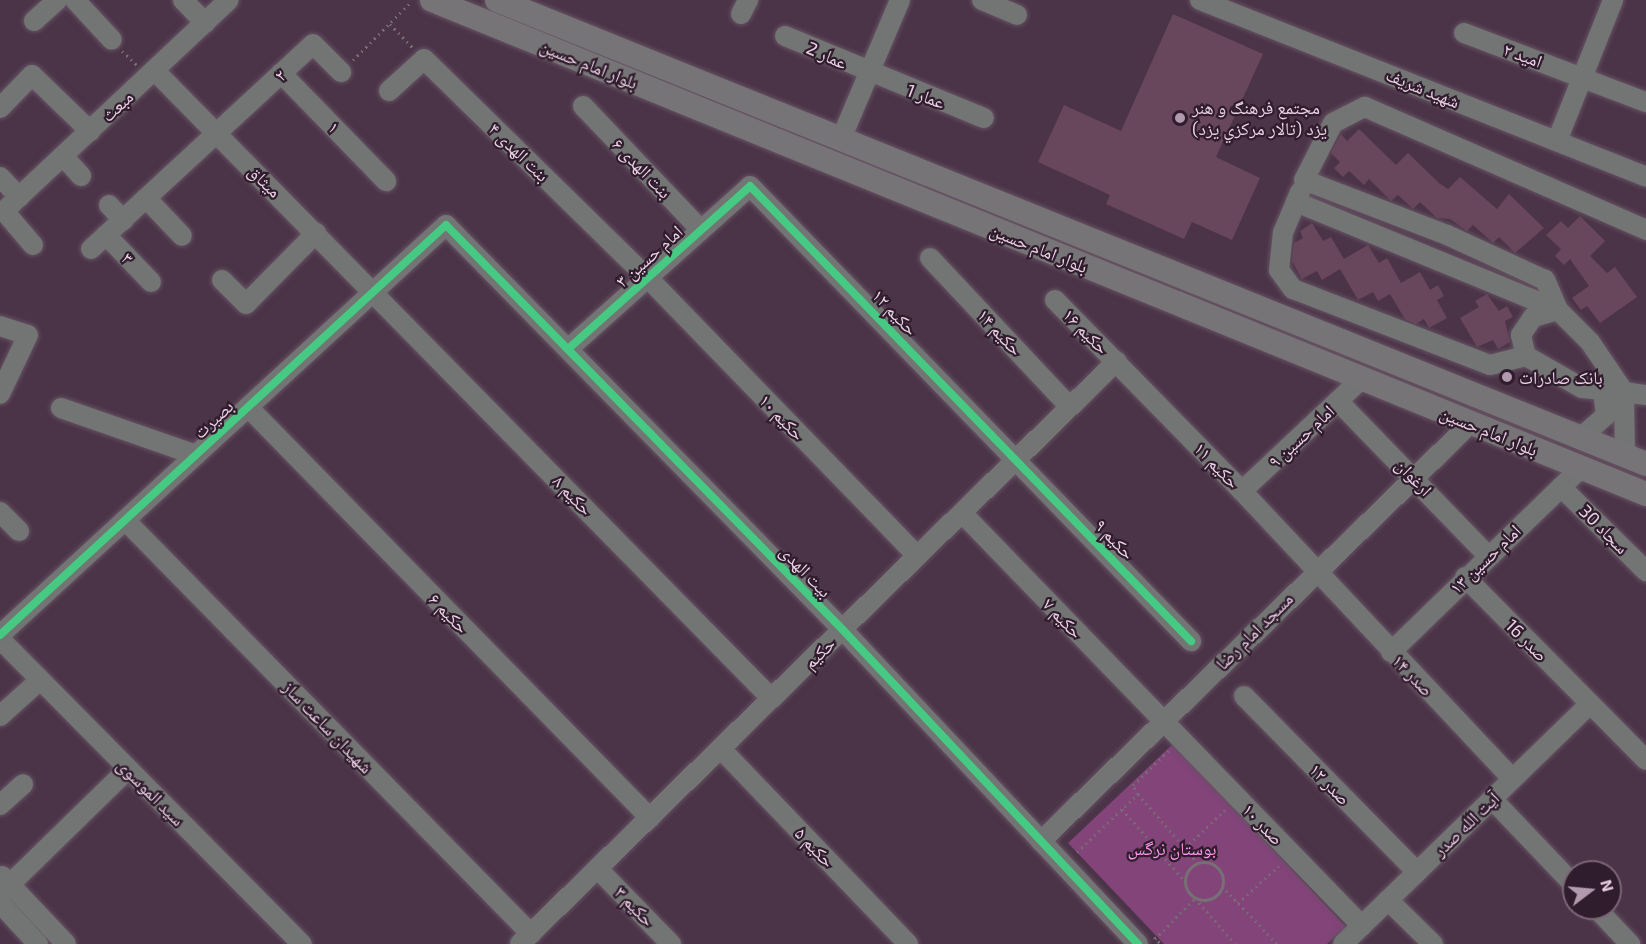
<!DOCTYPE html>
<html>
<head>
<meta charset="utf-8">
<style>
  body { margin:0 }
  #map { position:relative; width:1646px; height:944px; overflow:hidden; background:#4b3448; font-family:"Exo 2","Noto Naskh Arabic",sans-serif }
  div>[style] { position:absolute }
  .green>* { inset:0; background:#824479 }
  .building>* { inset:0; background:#68465c }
  .path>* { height:3px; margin-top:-1.5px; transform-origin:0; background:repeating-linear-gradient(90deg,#767075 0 1.5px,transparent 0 6px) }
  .path>.ring { margin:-1.5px; padding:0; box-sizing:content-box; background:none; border:3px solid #767075; border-radius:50% }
  .roads { filter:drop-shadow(0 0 2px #665263) drop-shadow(0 0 2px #665263) }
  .minor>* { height:20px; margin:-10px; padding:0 10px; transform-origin:10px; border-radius:10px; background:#727573 }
  .major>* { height:24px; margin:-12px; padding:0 12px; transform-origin:12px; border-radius:12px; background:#767476 }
  .cycleway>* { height:8px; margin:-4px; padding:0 4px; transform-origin:4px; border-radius:4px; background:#46c982 }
  .dots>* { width:16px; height:16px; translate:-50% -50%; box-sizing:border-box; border:3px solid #2f1c2c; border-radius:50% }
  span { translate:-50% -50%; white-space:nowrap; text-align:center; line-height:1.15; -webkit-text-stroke:4.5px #2f1c2c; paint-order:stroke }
  .street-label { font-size:18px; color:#ead1e5 }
  .poi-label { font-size:18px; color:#ead1e5 }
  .left { translate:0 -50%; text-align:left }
  .park-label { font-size:18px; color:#fc98ec }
  .north { position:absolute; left:1562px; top:860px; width:60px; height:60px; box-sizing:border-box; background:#2f1c2c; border:2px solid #7a6476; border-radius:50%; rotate:74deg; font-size:16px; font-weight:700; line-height:24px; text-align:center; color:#ead1e5 }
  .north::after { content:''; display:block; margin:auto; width:21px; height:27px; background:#b29aae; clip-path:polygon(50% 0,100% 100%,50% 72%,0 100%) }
</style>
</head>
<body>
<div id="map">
  <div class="green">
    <i style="clip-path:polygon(1173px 744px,1346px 927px,1327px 944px,1164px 944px,1068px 843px)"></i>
  </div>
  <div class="building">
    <i style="clip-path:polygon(1173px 14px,1263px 54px,1216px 157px,1260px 178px,1232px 240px,1192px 222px,1184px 239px,1106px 204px,1110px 195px,1038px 162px,1064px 105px,1121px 131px)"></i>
    <i style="clip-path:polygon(1359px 129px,1396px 165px,1408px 153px,1439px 183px,1448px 189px,1460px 177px,1497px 209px,1509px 194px,1544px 228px,1515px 253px,1499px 237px,1493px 243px,1473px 225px,1467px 231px,1450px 219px,1437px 218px,1420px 202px,1413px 209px,1398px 195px,1391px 201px,1369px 179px,1364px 185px,1349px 171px,1343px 177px,1334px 168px,1340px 162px,1331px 153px,1341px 134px,1347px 141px)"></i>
    <i style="clip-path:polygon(1580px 216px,1605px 241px,1590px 256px,1607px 273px,1615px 267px,1637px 297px,1600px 323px,1587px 306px,1581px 310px,1572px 298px,1589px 286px,1570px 259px,1564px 265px,1555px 256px,1561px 249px,1546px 235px,1561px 221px,1568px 228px)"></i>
    <i style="clip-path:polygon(1312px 223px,1323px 241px,1331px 237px,1344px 259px,1368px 245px,1379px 263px,1387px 258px,1401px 283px,1420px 272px,1430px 290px,1438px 285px,1444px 296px,1437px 300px,1447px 318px,1429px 328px,1424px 319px,1416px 324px,1405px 319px,1390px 294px,1378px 301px,1373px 292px,1358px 300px,1340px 269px,1322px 280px,1317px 271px,1302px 279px,1292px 261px,1294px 243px,1303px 238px,1300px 231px)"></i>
    <i style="clip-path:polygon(1487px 294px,1499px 311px,1507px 306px,1513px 317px,1505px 321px,1510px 342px,1498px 349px,1493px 340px,1477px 347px,1460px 318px,1479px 307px,1475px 301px)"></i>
  </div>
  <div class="path">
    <i style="left:390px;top:24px;width:33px;rotate:46deg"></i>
    <i style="left:122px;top:51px;width:21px;rotate:43deg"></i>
    <i style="left:353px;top:60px;width:83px;rotate:-45deg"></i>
    <i style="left:1138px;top:794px;width:10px;rotate:-119deg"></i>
    <i style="left:1133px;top:785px;width:50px;rotate:-44.2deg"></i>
    <i style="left:1122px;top:809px;width:94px;rotate:48.9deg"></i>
    <i style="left:1185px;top:848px;width:55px;rotate:-43.5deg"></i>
    <i style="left:1077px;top:852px;width:84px;rotate:-43.6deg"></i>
    <i style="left:1138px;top:794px;width:91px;rotate:49deg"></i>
    <i class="ring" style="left:1185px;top:862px;width:35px;height:35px"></i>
    <i style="left:1222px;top:886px;width:80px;rotate:46.5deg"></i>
    <i style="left:1238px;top:903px;width:55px;rotate:-42.1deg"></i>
    <i style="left:1154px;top:937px;width:10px;rotate:45deg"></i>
    <i style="left:1155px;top:939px;width:57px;rotate:-45.7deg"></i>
    <i style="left:1195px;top:898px;width:61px;rotate:49deg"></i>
  </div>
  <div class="roads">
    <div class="minor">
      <i style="left:75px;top:0;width:54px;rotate:47.2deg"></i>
      <i style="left:183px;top:0;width:32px;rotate:46deg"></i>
      <i style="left:982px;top:0;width:38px;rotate:23deg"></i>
      <i style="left:1200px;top:0;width:480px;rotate:21.6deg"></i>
      <i style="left:741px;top:14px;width:16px;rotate:-63deg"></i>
      <i style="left:34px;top:21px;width:31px;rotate:-42deg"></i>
      <i style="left:1464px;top:33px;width:195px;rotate:20.8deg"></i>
      <i style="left:785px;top:36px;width:215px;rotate:22.4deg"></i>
      <i style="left:155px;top:71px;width:880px;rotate:45.51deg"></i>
      <i style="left:281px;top:73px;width:151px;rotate:45.8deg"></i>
      <i style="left:389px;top:91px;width:47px;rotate:-42.4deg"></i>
      <i style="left:424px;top:59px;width:312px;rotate:44.4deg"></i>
      <i style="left:647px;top:277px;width:388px;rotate:45.9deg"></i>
      <i style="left:583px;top:106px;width:171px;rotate:46.4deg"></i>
      <i style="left:0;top:108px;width:46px;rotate:-45.9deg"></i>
      <i style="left:32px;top:75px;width:81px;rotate:44deg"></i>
      <i style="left:841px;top:139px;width:151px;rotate:-67deg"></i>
      <i style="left:1557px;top:141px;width:152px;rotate:-68.3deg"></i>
      <i style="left:63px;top:156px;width:27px;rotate:48deg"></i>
      <i style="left:0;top:177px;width:28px;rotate:46deg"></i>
      <i style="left:1300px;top:192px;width:11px;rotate:112deg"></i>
      <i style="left:1296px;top:202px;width:283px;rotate:22.4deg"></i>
      <i style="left:146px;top:198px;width:52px;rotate:46.5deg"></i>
      <i style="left:1296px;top:202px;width:33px;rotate:113deg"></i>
      <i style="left:1283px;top:232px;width:38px;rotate:96deg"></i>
      <i style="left:1279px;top:270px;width:24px;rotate:54deg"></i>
      <i style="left:1293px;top:289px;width:211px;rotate:21.1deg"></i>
      <i style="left:1490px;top:365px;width:37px;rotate:-14deg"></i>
      <i style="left:109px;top:205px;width:21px;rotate:47deg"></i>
      <i style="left:106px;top:235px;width:65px;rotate:46.2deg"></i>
      <i style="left:33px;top:245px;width:45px;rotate:-130.5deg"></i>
      <i style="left:4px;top:211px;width:308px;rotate:-43.2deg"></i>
      <i style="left:91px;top:249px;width:302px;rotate:-42.7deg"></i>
      <i style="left:313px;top:44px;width:40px;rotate:45deg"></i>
      <i style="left:930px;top:258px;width:204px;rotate:46.8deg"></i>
      <i style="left:222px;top:280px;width:34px;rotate:45deg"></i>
      <i style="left:246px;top:304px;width:100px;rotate:-45.4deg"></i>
      <i style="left:1055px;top:300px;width:267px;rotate:45.6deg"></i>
      <i style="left:1242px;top:491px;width:395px;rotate:46.8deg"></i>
      <i style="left:1558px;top:310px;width:33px;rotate:-113deg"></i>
      <i style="left:1545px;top:280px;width:108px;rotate:-155.3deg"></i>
      <i style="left:1447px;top:235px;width:153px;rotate:-159deg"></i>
      <i style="left:1304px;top:180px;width:64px;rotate:-63deg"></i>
      <i style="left:1333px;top:123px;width:36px;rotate:-27deg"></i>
      <i style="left:1365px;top:107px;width:307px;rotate:23.6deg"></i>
      <i style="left:0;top:326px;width:29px;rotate:18deg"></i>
      <i style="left:28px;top:335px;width:65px;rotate:115.4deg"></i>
      <i style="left:568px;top:349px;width:244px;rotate:-41.8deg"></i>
      <i style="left:750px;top:186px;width:634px;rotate:45.9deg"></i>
      <i style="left:1338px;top:401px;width:216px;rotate:45.9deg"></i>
      <i style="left:248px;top:407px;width:575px;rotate:45.63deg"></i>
      <i style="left:61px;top:408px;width:143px;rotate:19.2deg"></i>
      <i style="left:1580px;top:438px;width:35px;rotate:-41deg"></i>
      <i style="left:1606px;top:415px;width:24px;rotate:-97deg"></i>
      <i style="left:1625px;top:456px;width:64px;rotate:-90.9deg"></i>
      <i style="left:1624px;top:392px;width:60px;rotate:-124.2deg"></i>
      <i style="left:1590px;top:342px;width:45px;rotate:-135deg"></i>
      <i style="left:1558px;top:310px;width:26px;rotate:164deg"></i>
      <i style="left:1533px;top:317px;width:22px;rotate:124deg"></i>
      <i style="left:1521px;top:335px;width:22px;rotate:77deg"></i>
      <i style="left:1526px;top:356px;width:64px;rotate:29.7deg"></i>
      <i style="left:1582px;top:388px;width:42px;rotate:5.4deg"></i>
      <i style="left:1624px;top:392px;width:22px;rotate:8deg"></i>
      <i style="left:1561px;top:487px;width:120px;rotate:44.7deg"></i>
      <i style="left:1242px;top:491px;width:162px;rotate:-43.2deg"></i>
      <i style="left:0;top:512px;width:27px;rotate:45deg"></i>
      <i style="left:962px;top:513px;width:575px;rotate:45.92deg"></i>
      <i style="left:125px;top:520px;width:580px;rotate:45.56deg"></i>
      <i style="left:1465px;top:577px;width:257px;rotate:45.3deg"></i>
      <i style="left:0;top:635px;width:606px;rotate:-42.59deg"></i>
      <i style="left:446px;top:225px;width:567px;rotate:45.57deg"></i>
      <i style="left:843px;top:630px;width:431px;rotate:46.8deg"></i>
      <i style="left:0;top:639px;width:429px;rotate:45.3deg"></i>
      <i style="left:1391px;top:652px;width:264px;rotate:-44.1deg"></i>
      <i style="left:1244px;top:696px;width:247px;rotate:45.5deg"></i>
      <i style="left:0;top:716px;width:54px;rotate:-42deg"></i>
      <i style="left:722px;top:750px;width:269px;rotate:46.2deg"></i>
      <i style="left:1492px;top:799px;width:119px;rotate:46.4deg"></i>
      <i style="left:0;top:805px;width:31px;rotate:-42deg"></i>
      <i style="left:1041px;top:841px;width:598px;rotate:-44.19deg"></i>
      <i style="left:598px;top:869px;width:105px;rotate:45.8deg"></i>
      <i style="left:2px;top:876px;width:93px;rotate:46.7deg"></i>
      <i style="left:0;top:894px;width:179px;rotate:-44.3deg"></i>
      <i style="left:1388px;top:900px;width:63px;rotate:44.4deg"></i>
      <i style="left:0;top:903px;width:56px;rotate:47.2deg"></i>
      <i style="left:1596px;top:908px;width:50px;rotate:46.6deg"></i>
      <i style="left:520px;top:944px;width:834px;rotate:-44.32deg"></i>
      <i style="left:1343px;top:944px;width:344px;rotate:-44.2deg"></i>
    </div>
    <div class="major">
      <i style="left:432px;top:0;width:1311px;rotate:22.14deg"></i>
      <i style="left:497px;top:0;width:1239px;rotate:21.99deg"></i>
    </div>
  </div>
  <div class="cycleway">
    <i style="left:568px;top:349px;width:244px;rotate:-41.8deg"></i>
    <i style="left:750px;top:186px;width:634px;rotate:45.9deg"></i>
    <i style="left:0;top:635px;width:606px;rotate:-42.59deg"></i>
    <i style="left:446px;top:225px;width:567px;rotate:45.57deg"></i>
    <i style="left:843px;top:630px;width:431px;rotate:46.8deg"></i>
  </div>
  <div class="dots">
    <i style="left:1180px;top:118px;background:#b29aae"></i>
    <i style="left:1507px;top:377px;background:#b29aae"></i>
  </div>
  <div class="street-label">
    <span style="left:827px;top:55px;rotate:24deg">عمار 2</span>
    <span style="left:1523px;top:55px;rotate:20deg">امید ۲</span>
    <span style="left:589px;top:64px;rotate:22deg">بلوار امام حسین</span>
    <span style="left:280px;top:75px;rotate:-43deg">۲</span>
    <span style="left:1423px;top:88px;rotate:22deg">شهید شریف</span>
    <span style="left:926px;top:96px;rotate:21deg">عمار 1</span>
    <span style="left:117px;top:106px;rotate:-43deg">مبعث</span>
    <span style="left:334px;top:127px;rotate:46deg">۱</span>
    <span style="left:519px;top:152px;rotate:44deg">بنت الهدی ۴</span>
    <span style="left:642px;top:168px;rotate:46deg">بنت الهدی ۶</span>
    <span style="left:265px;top:181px;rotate:45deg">میثاق</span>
    <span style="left:1039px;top:248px;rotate:22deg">بلوار امام حسین</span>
    <span style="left:649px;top:256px;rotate:-42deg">امام حسین ۳</span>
    <span style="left:128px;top:258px;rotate:47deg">۳</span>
    <span style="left:895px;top:312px;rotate:46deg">حکیم ۱۲</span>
    <span style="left:1086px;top:331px;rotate:45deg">حکیم ۱۶</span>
    <span style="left:1000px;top:332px;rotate:47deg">حکیم ۱۴</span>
    <span style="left:782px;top:417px;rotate:46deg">حکیم ۱۰</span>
    <span style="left:213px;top:419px;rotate:-43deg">بصیرت</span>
    <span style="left:1489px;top:431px;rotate:22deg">بلوار امام حسین</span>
    <span style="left:1301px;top:436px;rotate:-43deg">امام حسین ۹</span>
    <span style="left:1217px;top:465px;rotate:46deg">حکیم ۱۱</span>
    <span style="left:1414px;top:477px;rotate:46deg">ارغوان</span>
    <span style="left:573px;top:495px;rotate:46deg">حکیم ۸</span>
    <span style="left:1604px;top:529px;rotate:45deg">سجاد 30</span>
    <span style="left:1115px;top:539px;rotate:46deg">حکیم ۹</span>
    <span style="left:1485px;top:559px;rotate:-44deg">امام حسین ۱۳</span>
    <span style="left:806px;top:571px;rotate:46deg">بیت الهدی</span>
    <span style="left:449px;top:613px;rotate:46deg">حکیم ۶</span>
    <span style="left:1063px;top:618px;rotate:46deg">حکیم ۷</span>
    <span style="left:1254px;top:631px;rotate:-45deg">مسجد امام رضا</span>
    <span style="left:1527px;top:640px;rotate:45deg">صدر 16</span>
    <span style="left:819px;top:653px;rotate:-44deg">حکیم</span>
    <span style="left:1413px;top:675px;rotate:46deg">صدر ۱۴</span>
    <span style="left:328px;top:727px;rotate:46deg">شهیدان ساعت ساز</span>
    <span style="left:1330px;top:784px;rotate:46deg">صدر ۱۲</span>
    <span style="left:151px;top:792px;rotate:45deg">سید الموسوی</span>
    <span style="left:1263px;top:824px;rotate:46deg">صدر ۱۰</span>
    <span style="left:1466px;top:824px;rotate:-44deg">آیت الله صدر</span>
    <span style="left:815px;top:847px;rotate:46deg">حکیم ۵</span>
    <span style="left:635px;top:906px;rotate:46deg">حکیم ۳</span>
  </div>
  <div class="poi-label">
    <span class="left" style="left:1192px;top:118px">مجتمع فرهنگ و هنر<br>یزد (تالار مركزي یزد)</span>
    <span class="left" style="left:1519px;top:377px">بانک صادرات</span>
  </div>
  <div class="park-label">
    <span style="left:1172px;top:848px">بوستان نرگس</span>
  </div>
  <div class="north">N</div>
</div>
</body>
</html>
